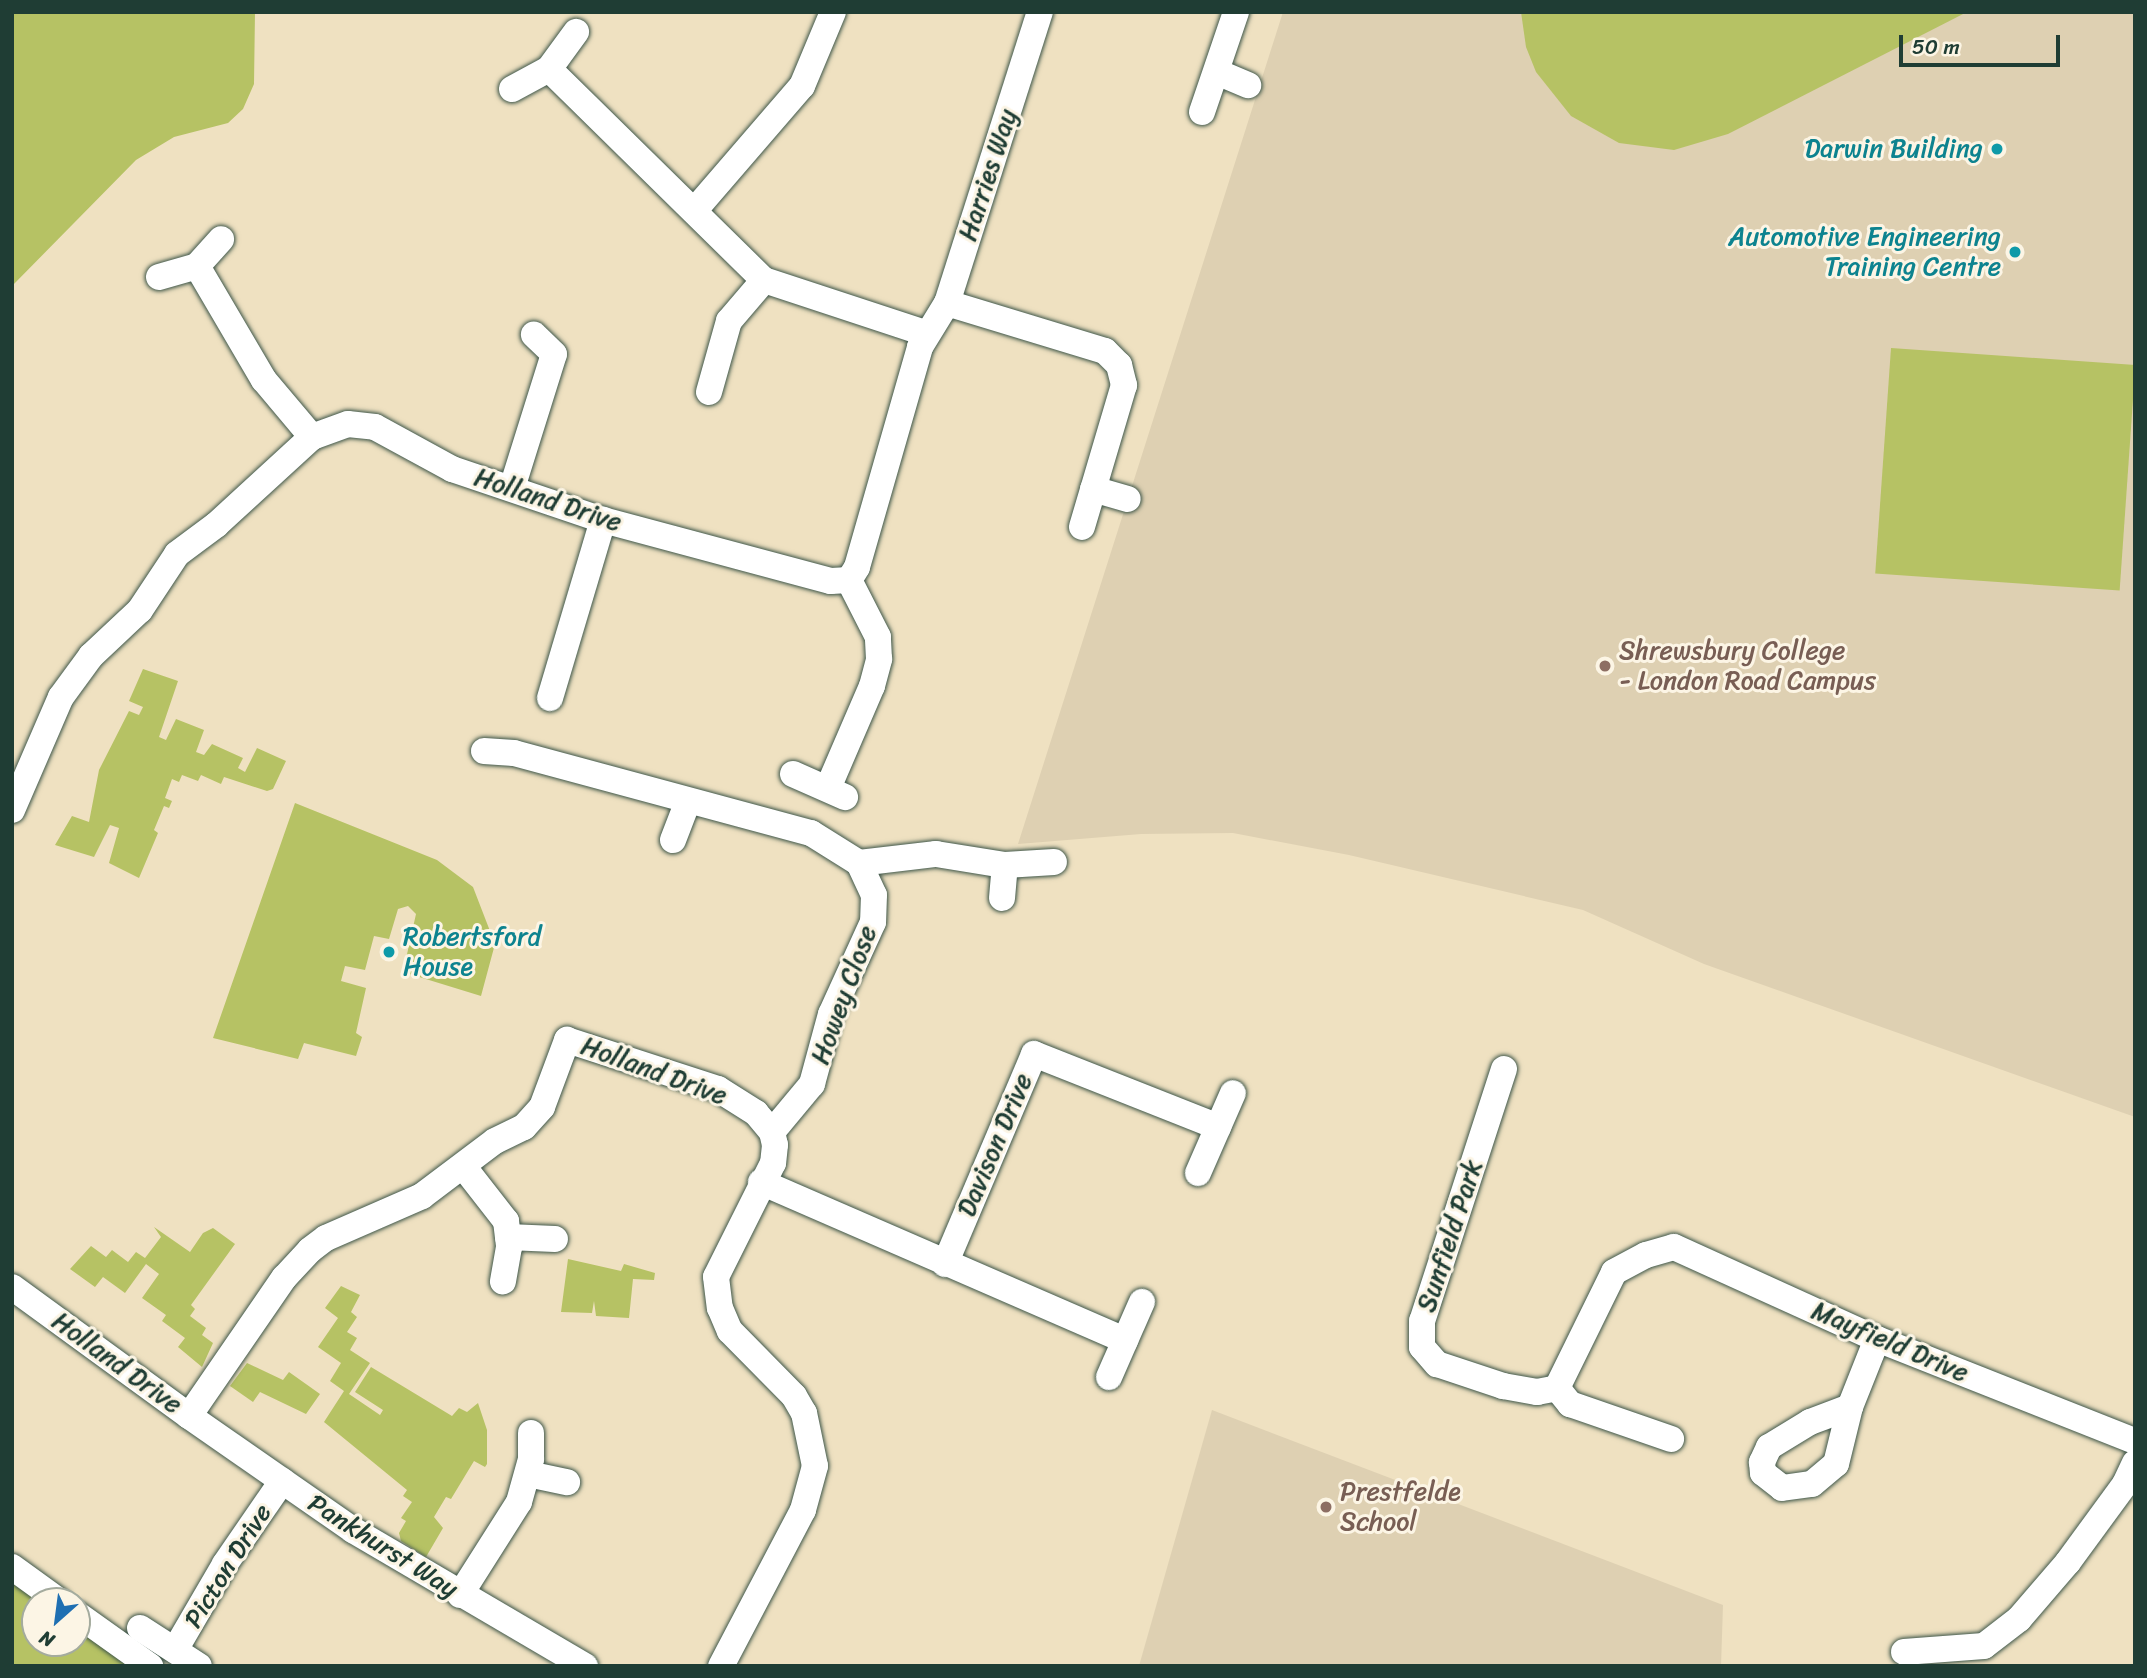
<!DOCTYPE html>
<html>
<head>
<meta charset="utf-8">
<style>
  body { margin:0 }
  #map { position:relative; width:2147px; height:1678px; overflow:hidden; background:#efe1c1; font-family:Sriracha,sans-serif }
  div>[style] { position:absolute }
  .built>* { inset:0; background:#ded0b2 }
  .green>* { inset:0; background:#b6c264; transform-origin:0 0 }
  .roads { filter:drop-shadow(0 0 2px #3e5649) drop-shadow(0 0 2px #3e5649) }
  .minor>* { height:26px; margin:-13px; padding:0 13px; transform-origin:13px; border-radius:13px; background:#fff }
  .dots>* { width:19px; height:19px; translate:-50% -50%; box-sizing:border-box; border:4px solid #fcf5e5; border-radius:50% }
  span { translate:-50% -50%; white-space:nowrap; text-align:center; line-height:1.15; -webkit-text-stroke:6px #fcf5e5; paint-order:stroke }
  .culture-label { font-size:26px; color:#0d838f }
  .right { translate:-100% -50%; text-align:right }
  .left { translate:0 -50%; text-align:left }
  .street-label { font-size:26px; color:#1f3d34 }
  .education-label { font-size:26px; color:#785e54 }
  .frame { position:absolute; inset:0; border:14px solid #1f3d34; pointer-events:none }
  .north { position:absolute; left:21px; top:1587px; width:70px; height:70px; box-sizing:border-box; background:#fcf5e5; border:2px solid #a4ab9e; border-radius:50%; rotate:208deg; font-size:19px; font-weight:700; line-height:28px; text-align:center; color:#1f3d34 }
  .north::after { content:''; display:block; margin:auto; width:24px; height:32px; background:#1f6fb2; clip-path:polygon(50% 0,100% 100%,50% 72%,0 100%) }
  .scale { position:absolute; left:1899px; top:35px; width:161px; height:32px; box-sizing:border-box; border:4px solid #1f3d34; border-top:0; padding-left:9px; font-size:21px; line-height:24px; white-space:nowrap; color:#1f3d34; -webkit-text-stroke:5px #fcf5e5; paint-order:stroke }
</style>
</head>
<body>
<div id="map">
  <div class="built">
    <i style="clip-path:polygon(1283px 12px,2135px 12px,2135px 1117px,1704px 964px,1583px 910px,1349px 855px,1233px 833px,1141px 834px,1018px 844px)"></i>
    <i style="clip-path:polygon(1212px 1410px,1723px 1605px,1721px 1666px,1139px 1666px)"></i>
  </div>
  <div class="green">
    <i style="clip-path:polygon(12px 12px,255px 12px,254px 84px,243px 109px,228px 123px,174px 137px,136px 160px,12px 286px)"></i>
    <i style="clip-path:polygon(1521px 12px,1967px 12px,1728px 134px,1674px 150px,1619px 143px,1571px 116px,1536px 72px,1526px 47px)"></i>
    <i style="left:1891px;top:348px;width:245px;height:226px;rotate:4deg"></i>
    <i style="clip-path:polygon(143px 669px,178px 681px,159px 737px,166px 740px,176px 719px,204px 730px,196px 752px,204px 755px,212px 744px,243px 758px,238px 768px,245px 772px,257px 748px,286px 761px,273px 789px,267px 791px,224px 777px,221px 784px,201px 775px,198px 781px,182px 775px,179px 782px,172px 779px,165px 798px,172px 801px,169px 808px,164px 806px,154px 830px,158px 833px,139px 878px,109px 863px,119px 828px,110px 825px,94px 857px,55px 845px,72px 816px,89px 822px,99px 770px,129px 711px,139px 715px,143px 707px,129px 701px)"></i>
    <i style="clip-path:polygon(295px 803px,437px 860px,473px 887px,495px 944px,481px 996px,403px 972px,416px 914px,408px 906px,398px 909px,389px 939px,374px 936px,365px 970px,345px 966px,341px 981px,366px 988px,356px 1033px,362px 1037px,356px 1056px,304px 1043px,298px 1059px,213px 1038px)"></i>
    <i style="clip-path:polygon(154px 1227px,190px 1252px,203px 1233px,213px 1228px,235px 1244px,191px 1305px,195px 1309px,190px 1316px,206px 1328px,202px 1335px,213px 1343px,202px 1367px,178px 1347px,185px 1338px,162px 1321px,166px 1315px,142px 1298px,159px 1274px,146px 1264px,125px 1293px,103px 1277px,95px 1287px,70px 1269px,91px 1246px,106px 1257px,112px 1250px,128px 1262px,136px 1252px,145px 1258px,161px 1237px)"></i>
    <i style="clip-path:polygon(568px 1259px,621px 1271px,624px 1264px,655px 1273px,654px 1280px,633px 1279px,629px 1318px,596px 1316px,594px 1301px,592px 1313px,561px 1312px)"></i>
    <i style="clip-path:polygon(341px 1286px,360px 1295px,351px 1312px,357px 1317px,347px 1332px,357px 1338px,350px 1350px,370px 1363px,349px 1394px,380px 1415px,383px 1410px,355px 1392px,371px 1367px,452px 1416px,459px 1408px,467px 1412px,478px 1403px,487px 1430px,487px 1464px,485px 1467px,474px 1461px,451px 1499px,446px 1497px,434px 1517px,443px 1528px,426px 1557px,401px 1541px,399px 1533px,406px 1521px,401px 1518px,412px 1502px,403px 1496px,407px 1490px,324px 1422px,344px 1391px,330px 1381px,341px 1363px,318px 1347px,338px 1318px,325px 1308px)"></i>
    <i style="clip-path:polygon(247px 1363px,283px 1380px,289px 1372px,320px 1394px,306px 1414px,260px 1392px,253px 1402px,230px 1386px)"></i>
    <i style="clip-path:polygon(12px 1577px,46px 1601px,35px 1601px,35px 1643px,77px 1643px,77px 1623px,136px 1666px,12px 1666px)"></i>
  </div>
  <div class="roads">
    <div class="minor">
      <i style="left:549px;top:69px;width:301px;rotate:44.5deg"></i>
      <i style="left:764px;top:280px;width:169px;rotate:18.2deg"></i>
      <i style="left:1217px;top:72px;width:34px;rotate:23deg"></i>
      <i style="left:512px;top:89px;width:42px;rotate:-28.4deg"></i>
      <i style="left:549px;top:69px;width:46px;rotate:-53.9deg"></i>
      <i style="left:1202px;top:112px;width:106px;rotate:-71.2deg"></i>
      <i style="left:694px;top:211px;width:165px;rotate:-49.2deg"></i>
      <i style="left:802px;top:86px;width:80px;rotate:-67.3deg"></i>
      <i style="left:197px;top:266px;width:132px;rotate:59.6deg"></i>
      <i style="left:264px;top:380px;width:75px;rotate:49.9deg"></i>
      <i style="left:159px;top:277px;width:40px;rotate:-16deg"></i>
      <i style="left:197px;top:266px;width:36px;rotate:-48deg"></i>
      <i style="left:947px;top:303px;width:165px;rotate:16.9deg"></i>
      <i style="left:1105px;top:351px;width:20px;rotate:45deg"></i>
      <i style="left:1119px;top:365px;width:21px;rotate:76deg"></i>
      <i style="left:1124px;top:385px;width:148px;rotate:106.5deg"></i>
      <i style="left:709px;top:392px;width:74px;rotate:-74.3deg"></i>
      <i style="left:729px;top:321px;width:54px;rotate:-49.5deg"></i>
      <i style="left:512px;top:488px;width:140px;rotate:-72.6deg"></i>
      <i style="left:554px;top:354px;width:28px;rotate:-136deg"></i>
      <i style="left:1093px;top:489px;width:36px;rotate:16deg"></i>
      <i style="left:550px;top:698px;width:186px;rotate:-73.4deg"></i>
      <i style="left:484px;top:751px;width:30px;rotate:4deg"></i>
      <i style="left:514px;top:753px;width:308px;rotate:15.1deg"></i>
      <i style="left:811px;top:833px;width:57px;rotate:32deg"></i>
      <i style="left:859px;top:863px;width:35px;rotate:65deg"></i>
      <i style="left:874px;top:895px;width:27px;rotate:92deg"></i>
      <i style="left:873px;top:922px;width:101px;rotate:114.5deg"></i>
      <i style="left:831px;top:1014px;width:73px;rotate:105.2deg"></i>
      <i style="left:812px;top:1084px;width:62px;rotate:129.8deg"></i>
      <i style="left:793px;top:774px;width:57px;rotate:23.9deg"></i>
      <i style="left:828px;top:788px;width:111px;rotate:-66.7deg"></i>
      <i style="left:872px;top:686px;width:28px;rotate:-75deg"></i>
      <i style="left:879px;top:659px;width:22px;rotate:-93deg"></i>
      <i style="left:878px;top:637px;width:64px;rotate:-117deg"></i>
      <i style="left:12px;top:810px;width:123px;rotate:-66.6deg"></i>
      <i style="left:61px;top:697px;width:51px;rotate:-53.8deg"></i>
      <i style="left:91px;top:656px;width:67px;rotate:-43.2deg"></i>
      <i style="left:140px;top:610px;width:67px;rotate:-56.5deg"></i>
      <i style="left:177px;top:554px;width:49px;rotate:-36.6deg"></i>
      <i style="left:216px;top:525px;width:130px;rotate:-42.5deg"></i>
      <i style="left:312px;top:437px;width:38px;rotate:-20deg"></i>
      <i style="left:348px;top:424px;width:27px;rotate:6deg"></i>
      <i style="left:375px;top:427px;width:88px;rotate:28.6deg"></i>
      <i style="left:452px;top:469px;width:159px;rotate:18.7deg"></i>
      <i style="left:603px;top:520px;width:236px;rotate:15deg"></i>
      <i style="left:831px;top:581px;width:18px;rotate:-3deg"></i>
      <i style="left:849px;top:580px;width:15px;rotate:-58deg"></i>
      <i style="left:857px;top:567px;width:229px;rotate:-74deg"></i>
      <i style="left:920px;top:347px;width:52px;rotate:-58.5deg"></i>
      <i style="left:947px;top:303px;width:305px;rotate:-72.3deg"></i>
      <i style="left:673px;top:840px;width:42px;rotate:-69deg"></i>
      <i style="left:859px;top:863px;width:78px;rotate:-6.7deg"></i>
      <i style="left:936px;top:854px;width:70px;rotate:9.1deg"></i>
      <i style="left:1005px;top:865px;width:49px;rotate:-3.5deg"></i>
      <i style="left:1002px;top:898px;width:33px;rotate:-85deg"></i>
      <i style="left:1504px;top:1069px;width:265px;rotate:108deg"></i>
      <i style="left:1422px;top:1321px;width:26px;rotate:90deg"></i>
      <i style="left:1422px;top:1347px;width:23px;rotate:49deg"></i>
      <i style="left:1437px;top:1364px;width:70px;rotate:18.4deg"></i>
      <i style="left:1503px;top:1386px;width:35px;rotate:10deg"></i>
      <i style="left:1537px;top:1392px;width:20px;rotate:-11deg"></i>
      <i style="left:1557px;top:1388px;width:129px;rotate:-63.8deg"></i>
      <i style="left:1614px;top:1272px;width:36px;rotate:-28deg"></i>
      <i style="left:1646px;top:1255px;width:29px;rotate:-16deg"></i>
      <i style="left:1674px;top:1247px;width:223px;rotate:24.4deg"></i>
      <i style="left:1877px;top:1339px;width:277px;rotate:21.6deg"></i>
      <i style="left:463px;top:1166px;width:70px;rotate:52deg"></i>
      <i style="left:506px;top:1221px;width:26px;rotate:83deg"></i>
      <i style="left:509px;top:1247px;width:35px;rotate:100deg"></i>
      <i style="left:1198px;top:1173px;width:87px;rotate:-66.4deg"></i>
      <i style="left:761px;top:1182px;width:397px;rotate:23.5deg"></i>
      <i style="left:508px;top:1237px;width:47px;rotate:2.4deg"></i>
      <i style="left:945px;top:1264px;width:228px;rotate:-67deg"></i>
      <i style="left:1034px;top:1054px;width:198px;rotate:21.6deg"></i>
      <i style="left:12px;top:1287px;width:219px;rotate:36.1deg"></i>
      <i style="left:189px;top:1416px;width:168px;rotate:-55.5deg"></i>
      <i style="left:284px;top:1278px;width:38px;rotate:-47deg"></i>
      <i style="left:310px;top:1250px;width:20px;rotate:-37deg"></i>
      <i style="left:326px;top:1238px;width:105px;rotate:-23.6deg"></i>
      <i style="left:422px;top:1196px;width:91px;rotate:-37deg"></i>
      <i style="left:495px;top:1141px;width:32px;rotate:-26deg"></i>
      <i style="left:524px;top:1127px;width:27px;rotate:-48deg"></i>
      <i style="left:542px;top:1107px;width:72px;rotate:-69.5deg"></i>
      <i style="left:567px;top:1040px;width:159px;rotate:18deg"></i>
      <i style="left:718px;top:1089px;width:45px;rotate:32.3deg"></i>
      <i style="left:756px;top:1113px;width:25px;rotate:50deg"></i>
      <i style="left:772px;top:1132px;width:13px;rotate:77deg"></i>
      <i style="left:775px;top:1145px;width:18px;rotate:96deg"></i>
      <i style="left:773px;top:1163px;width:127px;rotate:116.6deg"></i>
      <i style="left:716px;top:1277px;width:31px;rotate:83deg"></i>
      <i style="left:720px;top:1308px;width:25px;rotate:67deg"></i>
      <i style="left:730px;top:1331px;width:91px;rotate:45.4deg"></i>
      <i style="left:794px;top:1396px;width:20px;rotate:60deg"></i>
      <i style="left:804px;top:1413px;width:54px;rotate:78.3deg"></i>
      <i style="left:815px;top:1466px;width:46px;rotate:105.3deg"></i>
      <i style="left:803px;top:1510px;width:176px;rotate:117.7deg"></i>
      <i style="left:1109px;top:1377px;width:82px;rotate:-66.3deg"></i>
      <i style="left:1557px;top:1388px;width:21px;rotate:51deg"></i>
      <i style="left:1570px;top:1404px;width:107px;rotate:19.1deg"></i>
      <i style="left:1850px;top:1407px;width:43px;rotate:159.4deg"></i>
      <i style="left:1810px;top:1422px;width:48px;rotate:148.6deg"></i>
      <i style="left:1769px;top:1447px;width:17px;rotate:115deg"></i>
      <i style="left:1762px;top:1462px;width:11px;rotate:85deg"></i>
      <i style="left:1763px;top:1473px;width:24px;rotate:38deg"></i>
      <i style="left:1782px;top:1488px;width:30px;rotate:-8deg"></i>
      <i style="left:1812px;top:1484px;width:31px;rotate:-40deg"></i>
      <i style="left:1836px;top:1464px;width:59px;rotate:-76.2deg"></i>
      <i style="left:1850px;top:1407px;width:73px;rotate:-68.3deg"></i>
      <i style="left:189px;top:1416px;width:200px;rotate:34.8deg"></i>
      <i style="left:353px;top:1530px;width:269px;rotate:30.4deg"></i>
      <i style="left:528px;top:1474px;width:40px;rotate:12deg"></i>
      <i style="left:12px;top:1567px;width:58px;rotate:35.9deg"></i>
      <i style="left:460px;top:1595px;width:110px;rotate:-57.6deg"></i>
      <i style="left:519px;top:1502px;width:45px;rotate:-74.4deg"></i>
      <i style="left:531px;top:1459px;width:26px;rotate:-90deg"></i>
      <i style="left:77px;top:1614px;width:90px;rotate:35.5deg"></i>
      <i style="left:140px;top:1628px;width:70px;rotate:32.8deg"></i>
      <i style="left:175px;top:1650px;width:99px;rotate:-59.8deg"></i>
      <i style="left:225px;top:1564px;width:101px;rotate:-55.5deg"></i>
      <i style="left:1904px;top:1652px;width:80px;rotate:-4.3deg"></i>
      <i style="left:1984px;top:1646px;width:44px;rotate:-37.6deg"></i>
      <i style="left:2019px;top:1619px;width:75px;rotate:-49.3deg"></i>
      <i style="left:2068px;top:1562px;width:97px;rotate:-53.8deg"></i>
      <i style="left:2125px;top:1484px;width:23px;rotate:-65deg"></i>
    </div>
  </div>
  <div class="dots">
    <i style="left:1997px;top:149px;background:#0f9aa8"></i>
    <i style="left:2015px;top:252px;background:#0f9aa8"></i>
    <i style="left:1605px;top:666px;background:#8d6e63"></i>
    <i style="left:389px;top:952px;background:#0f9aa8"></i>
    <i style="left:1326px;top:1507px;background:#8d6e63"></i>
  </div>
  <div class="culture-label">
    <span class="right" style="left:1983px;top:149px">Darwin Building</span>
    <span class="right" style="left:2001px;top:252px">Automotive Engineering<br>Training Centre</span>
    <span class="left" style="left:403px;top:952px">Robertsford<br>House</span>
  </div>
  <div class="street-label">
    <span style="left:988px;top:175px;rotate:-72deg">Harries Way</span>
    <span style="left:548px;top:500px;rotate:18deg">Holland Drive</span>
    <span style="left:844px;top:995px;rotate:-70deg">Howey Close</span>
    <span style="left:654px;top:1071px;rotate:20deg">Holland Drive</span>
    <span style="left:995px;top:1145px;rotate:-67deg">Davison Drive</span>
    <span style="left:1450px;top:1236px;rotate:-72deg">Sunfield Park</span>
    <span style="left:1890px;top:1342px;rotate:23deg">Mayfield Drive</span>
    <span style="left:117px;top:1363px;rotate:36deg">Holland Drive</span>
    <span style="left:383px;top:1546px;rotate:32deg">Pankhurst Way</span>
    <span style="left:228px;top:1566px;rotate:-58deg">Picton Drive</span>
  </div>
  <div class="education-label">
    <span class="left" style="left:1619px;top:666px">Shrewsbury College<br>- London Road Campus</span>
    <span class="left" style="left:1340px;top:1507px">Prestfelde<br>School</span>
  </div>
  <div class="frame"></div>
  <div class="north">N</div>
  <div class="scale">50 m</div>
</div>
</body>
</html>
